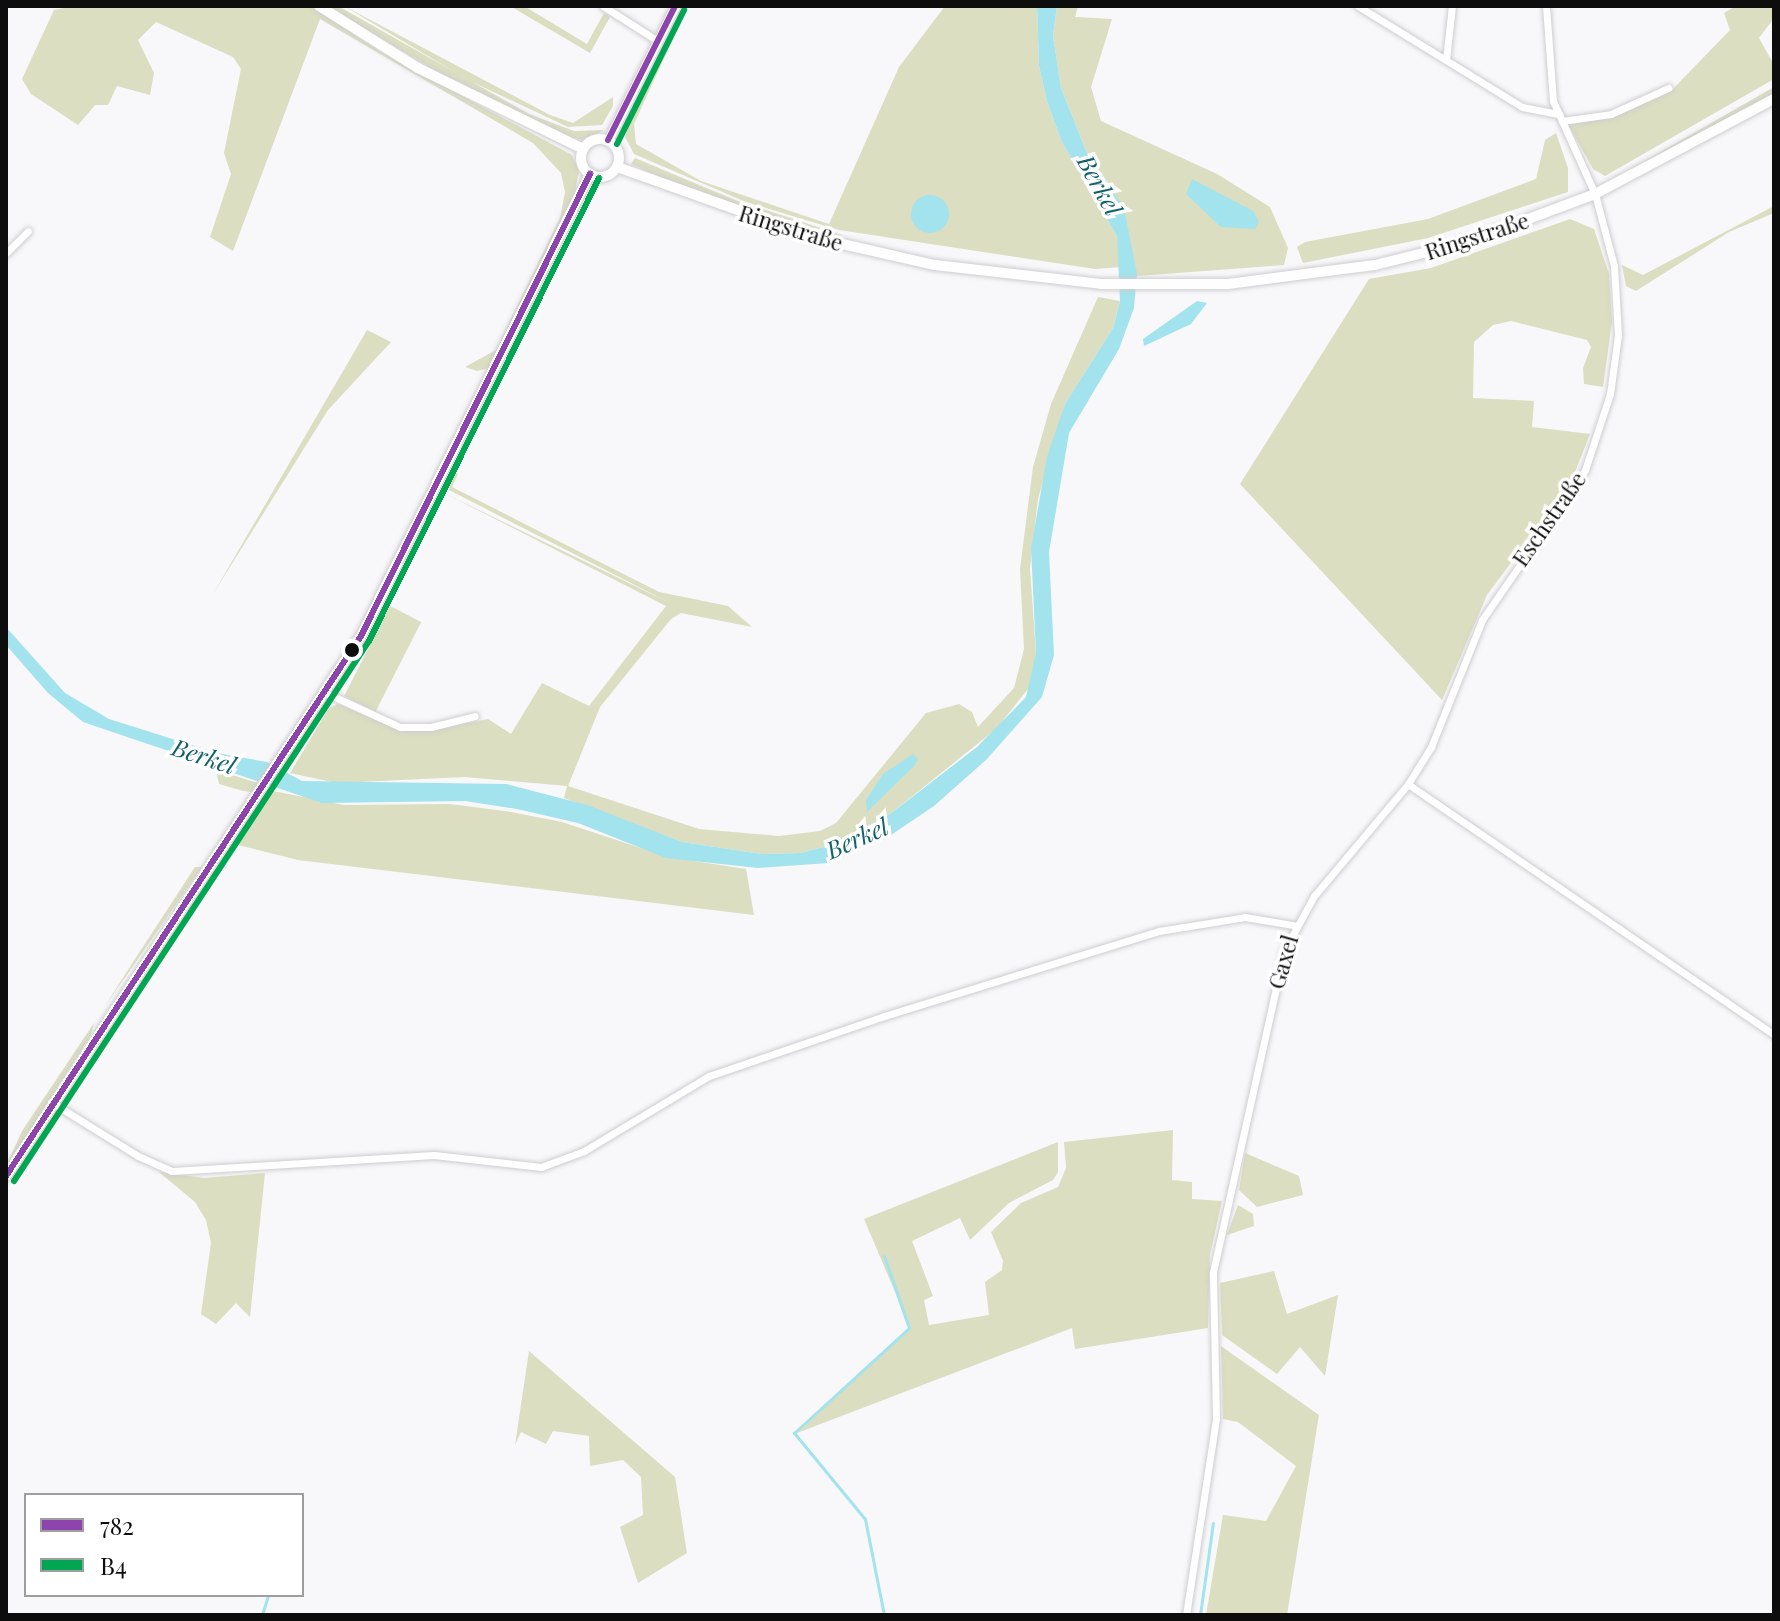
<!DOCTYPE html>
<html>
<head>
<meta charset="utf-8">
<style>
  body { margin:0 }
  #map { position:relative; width:1780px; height:1621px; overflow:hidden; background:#f8f7fa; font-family:"Playfair Display",serif }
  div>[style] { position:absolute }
  .green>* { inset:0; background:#dbdec0; transform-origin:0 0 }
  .water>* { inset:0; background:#a2e3ee }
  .round { border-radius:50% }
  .stream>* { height:3px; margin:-1.5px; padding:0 1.5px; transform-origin:1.5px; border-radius:1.5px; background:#a2e3ee }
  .roads { filter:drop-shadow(0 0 2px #cecdcf) drop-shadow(0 0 2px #cecdcf) }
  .minor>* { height:7px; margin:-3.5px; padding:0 3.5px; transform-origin:3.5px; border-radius:3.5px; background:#fefefe }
  .tertiary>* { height:9px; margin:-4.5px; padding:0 4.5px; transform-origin:4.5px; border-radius:4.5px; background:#fefefe }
  .secondary>* { height:10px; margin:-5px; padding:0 5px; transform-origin:5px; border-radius:5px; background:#fefefe }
  .secondary>.ring { margin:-5px; padding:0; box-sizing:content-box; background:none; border:10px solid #fefefe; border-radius:50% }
  .bus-1>* { height:6px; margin:-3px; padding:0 3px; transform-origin:3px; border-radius:3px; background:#8e44ad }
  .bus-2>* { height:6px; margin:-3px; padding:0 3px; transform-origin:3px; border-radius:3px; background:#00a651 }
  .dots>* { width:22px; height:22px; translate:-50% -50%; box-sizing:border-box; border:4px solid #fff; border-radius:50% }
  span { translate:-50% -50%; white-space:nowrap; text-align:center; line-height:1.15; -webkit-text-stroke:7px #fff; paint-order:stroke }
  .street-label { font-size:22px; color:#0d0d0e }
  .water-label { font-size:24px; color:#10616b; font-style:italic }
  .frame { position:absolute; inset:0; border:8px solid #0d0d0e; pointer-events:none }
  .legend { position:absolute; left:24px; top:1493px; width:280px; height:104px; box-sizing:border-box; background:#fff; border:2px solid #9e9e9f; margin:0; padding:10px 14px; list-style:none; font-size:24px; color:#0d0d0e }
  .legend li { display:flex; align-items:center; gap:16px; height:40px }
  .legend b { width:40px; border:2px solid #9e9e9f }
</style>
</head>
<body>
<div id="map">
  <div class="green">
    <i style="clip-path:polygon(74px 6px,310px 6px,384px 54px,572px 155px,579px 171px,575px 192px,490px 368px,477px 371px,465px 367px,496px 350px,560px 218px,565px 192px,561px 173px,533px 143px,320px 19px,233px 251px,210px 237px,231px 174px,224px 153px,241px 69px,233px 57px,156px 22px,138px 40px,154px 73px,150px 95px,117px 86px,108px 105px,95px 105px,78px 125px,31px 94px,22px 79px,54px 10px)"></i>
    <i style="clip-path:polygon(326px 6px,338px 6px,529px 114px,574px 131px,605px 130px,582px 140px,559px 134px,475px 94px)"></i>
    <i style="clip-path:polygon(344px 6px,550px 115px,573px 123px,613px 97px,613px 106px,602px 125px,568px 127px,468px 80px)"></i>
    <i style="clip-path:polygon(510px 6px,524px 6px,587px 44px,604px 13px,610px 17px,590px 53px)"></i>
    <i style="clip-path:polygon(688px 6px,634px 124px,636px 144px,701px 181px,829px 224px,899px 67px,945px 6px,1037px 6px,1039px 66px,1047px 101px,1061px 140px,1117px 236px,1122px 267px,1095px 269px,839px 230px,746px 202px,634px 154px,625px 137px,634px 110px)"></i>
    <i style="clip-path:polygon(1057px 6px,1078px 6px,1075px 17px,1112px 19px,1091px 87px,1101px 121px,1217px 174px,1270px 207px,1288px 248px,1284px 265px,1137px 276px,1111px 187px,1086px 151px,1061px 88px,1053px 36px)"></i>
    <i style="clip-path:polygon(1736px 6px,1774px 6px,1774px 18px,1759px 38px,1774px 65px,1774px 79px,1605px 176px,1593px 169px,1568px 124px,1610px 118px,1670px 92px,1730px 30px,1724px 13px)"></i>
    <i style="clip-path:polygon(1774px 87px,1774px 93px,1729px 121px,1631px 169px)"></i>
    <i style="clip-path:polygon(1556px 133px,1568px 168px,1568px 192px,1428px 238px,1303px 263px,1297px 247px,1305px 242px,1428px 219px,1536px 179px,1545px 140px)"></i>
    <i style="clip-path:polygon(635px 158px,735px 200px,842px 235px,839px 239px,782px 224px,685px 188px,631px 164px)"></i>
    <i style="clip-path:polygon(1774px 206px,1774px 213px,1729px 232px,1636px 291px,1626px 286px,1622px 265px,1643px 275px)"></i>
    <i style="clip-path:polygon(1570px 219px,1594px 229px,1609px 274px,1612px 322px,1603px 387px,1584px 384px,1583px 368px,1591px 347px,1587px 340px,1511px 321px,1493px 325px,1474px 342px,1473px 398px,1534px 401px,1532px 427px,1590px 434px,1571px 482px,1487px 595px,1442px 700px,1240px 484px,1369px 279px,1431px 268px)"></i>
    <i style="clip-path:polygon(1098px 297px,1120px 301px,1113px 328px,1065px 404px,1038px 499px,1030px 568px,1036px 653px,1032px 684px,996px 729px,890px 814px,835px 844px,800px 853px,762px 854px,682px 842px,564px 798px,567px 786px,465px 777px,337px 783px,290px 773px,329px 708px,338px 704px,399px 730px,427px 731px,488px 719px,511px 734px,542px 683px,589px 706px,666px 606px,444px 493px,672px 604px,449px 490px,454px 472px,458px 474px,452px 487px,659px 592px,728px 606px,752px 627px,681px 613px,671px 619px,600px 707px,568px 786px,699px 829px,779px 836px,820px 831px,836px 823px,926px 713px,959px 704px,972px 712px,978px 727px,1014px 688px,1024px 649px,1020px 569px,1033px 467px,1051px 404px)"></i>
    <i style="clip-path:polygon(367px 330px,391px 342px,328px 410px,213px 594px)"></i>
    <i style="left:390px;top:606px;width:35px;height:101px;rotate:27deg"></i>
    <i style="clip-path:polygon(216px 770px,258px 783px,252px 792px,243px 791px,219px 784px)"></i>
    <i style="clip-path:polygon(268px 790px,344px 805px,450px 804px,511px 812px,562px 822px,668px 857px,746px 869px,754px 915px,298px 860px,238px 845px,235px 842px)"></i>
    <i style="clip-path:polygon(195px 867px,202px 867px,103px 1009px,137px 956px)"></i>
    <i style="clip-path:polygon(94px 1023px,91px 1035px,6px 1167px,22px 1131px)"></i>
    <i style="clip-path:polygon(1173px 1130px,1172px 1180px,1192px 1182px,1192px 1199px,1222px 1201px,1210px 1255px,1208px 1328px,1075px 1349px,1072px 1328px,797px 1433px,910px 1327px,864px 1219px,1058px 1142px,1058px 1172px,1053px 1180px,1009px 1203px,970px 1240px,960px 1218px,912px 1241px,933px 1296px,924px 1300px,929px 1325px,989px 1315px,985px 1282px,1002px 1270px,1003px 1261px,991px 1232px,1021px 1203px,1058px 1187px,1066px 1168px,1064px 1142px)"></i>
    <i style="clip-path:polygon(1245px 1153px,1299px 1176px,1303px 1195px,1257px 1207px,1239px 1190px)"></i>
    <i style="clip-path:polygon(159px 1172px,204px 1178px,265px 1173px,250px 1317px,236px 1303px,216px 1324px,201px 1314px,211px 1243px,206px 1220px,195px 1202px)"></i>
    <i style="clip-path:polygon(1238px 1205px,1253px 1214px,1254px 1226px,1227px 1235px)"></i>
    <i style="clip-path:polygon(1274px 1271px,1287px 1314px,1338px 1295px,1325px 1376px,1300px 1347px,1277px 1374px,1222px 1335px,1220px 1283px)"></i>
    <i style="clip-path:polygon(1221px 1346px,1319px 1415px,1287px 1615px,1206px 1615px,1223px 1515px,1266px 1521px,1296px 1466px,1238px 1422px,1223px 1419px)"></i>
    <i style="clip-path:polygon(529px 1351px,675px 1477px,687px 1553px,638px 1583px,620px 1527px,643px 1515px,641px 1477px,623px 1460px,590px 1466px,589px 1436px,553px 1431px,546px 1444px,521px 1432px,515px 1445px)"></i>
  </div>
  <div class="water">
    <i style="clip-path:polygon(1037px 6px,1057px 6px,1053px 36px,1061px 88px,1086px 151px,1124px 208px,1137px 274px,1134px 308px,1119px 349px,1069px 433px,1049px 552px,1054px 655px,1042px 697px,986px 760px,934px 806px,885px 839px,828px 863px,758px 868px,666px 858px,578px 823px,517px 809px,465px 801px,322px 803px,83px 722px,48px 693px,6px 645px,6px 627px,65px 693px,109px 719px,217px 753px,267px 762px,302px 781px,506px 784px,587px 805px,682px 842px,762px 854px,800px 853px,835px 844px,890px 814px,977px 747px,1026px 697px,1036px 653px,1031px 548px,1047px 457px,1065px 404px,1113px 328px,1120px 301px,1117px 236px,1061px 140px,1047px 101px,1039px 66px)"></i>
    <i style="clip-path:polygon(1192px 179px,1253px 211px,1259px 222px,1255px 229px,1221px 227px,1186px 194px)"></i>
    <i class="round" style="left:911px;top:195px;width:38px;height:38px"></i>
    <i style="clip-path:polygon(1197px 301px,1207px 303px,1191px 324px,1144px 346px,1143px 339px)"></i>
    <i style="clip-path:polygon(913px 754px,918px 759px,914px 766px,867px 812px,866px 800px,883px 774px)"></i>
  </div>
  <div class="stream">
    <i style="left:262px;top:1615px;width:21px;rotate:-73deg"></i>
    <i style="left:884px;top:1615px;width:98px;rotate:-101.2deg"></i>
    <i style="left:865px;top:1519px;width:112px;rotate:-129.5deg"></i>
    <i style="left:794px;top:1433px;width:156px;rotate:-42.4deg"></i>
    <i style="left:909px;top:1328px;width:76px;rotate:-109.1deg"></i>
    <i style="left:1200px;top:1615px;width:93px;rotate:-82deg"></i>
  </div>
  <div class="roads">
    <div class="minor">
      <i style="left:603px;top:6px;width:65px;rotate:32.5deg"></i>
      <i style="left:1358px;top:6px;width:193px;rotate:31.6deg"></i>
      <i style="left:1522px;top:107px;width:38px;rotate:11deg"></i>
      <i style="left:1446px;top:60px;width:54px;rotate:-83.7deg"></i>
      <i style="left:1562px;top:121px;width:49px;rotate:-8.1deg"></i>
      <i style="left:1611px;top:114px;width:63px;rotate:-24.5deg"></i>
      <i style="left:6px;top:253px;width:31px;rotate:-45deg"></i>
      <i style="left:324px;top:692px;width:84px;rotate:24.7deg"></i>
      <i style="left:400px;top:727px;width:31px"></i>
      <i style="left:431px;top:727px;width:45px;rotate:-14deg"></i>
      <i style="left:1408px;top:784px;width:444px;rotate:34.4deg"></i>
      <i style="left:51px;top:1102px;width:102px;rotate:31.8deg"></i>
      <i style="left:138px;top:1156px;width:37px;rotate:24deg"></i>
      <i style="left:172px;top:1171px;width:262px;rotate:-3.5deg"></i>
      <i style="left:434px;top:1155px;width:108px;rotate:6.4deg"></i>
      <i style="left:541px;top:1167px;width:46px;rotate:-20.4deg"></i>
      <i style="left:584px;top:1151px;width:146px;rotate:-31deg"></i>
      <i style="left:709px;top:1076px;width:185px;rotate:-18.9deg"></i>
      <i style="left:884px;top:1016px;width:288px;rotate:-17.2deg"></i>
      <i style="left:1159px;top:931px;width:87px;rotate:-9.2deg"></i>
      <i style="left:1245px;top:917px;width:49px;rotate:9.5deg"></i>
      <i style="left:1186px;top:1615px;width:199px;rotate:-81.3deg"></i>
      <i style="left:1216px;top:1418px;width:146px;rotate:-91.2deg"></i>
      <i style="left:1213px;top:1272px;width:329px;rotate:-77.5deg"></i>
      <i style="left:1284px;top:951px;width:63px;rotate:-61.4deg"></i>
      <i style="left:1314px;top:896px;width:146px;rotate:-50deg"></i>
      <i style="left:1408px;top:784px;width:44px;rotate:-58.1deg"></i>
      <i style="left:1431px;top:747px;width:137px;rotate:-68.1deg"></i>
      <i style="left:1482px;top:620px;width:182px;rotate:-55.5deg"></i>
      <i style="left:1585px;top:470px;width:80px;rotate:-71.8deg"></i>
      <i style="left:1610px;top:394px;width:60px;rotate:-82.3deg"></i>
      <i style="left:1618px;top:335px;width:69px;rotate:-93.3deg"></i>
      <i style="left:1614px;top:266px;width:74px;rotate:-104.8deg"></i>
      <i style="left:1595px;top:194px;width:102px;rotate:-114.3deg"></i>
      <i style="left:1553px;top:101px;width:95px;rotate:-94.2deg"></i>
    </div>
    <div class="tertiary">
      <i style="left:608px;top:140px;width:150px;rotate:-63.4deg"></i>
    </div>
    <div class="secondary">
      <i style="left:319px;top:6px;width:117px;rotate:32.1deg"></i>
      <i style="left:418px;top:68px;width:184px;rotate:26.1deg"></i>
      <i class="ring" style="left:581px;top:139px;width:28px;height:28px"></i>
      <i style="left:617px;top:167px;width:211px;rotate:19.6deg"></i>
      <i style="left:816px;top:238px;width:122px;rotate:12.8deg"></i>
      <i style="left:935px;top:265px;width:167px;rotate:6.5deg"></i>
      <i style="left:1101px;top:284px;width:127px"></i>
      <i style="left:1228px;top:284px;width:148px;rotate:-7.4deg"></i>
      <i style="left:1375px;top:265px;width:92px;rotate:-13.9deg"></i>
      <i style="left:1464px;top:243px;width:140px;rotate:-20.5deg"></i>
      <i style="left:1595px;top:194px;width:203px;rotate:-28deg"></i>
      <i style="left:6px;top:1176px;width:646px;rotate:-56.68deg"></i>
      <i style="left:361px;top:636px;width:516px;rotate:-63.63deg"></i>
    </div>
  </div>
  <div class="bus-1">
    <i style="left:608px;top:140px;width:150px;rotate:-63.4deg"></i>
    <i style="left:6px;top:1176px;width:646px;rotate:-56.68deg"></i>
    <i style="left:361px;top:636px;width:516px;rotate:-63.63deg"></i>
  </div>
  <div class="bus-2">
    <i style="left:617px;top:144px;width:150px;rotate:-63.4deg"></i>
    <i style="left:14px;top:1181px;width:646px;rotate:-56.68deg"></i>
    <i style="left:369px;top:641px;width:517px;rotate:-63.58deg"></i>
  </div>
  <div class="dots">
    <i style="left:352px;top:650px;background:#0d0d0e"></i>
  </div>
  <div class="street-label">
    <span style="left:791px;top:228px;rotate:17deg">Ringstraße</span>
    <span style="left:1477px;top:236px;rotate:-18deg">Ringstraße</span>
    <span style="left:1549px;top:519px;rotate:-55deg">Eschstraße</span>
    <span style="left:1283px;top:962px;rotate:-74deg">Gaxel</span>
  </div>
  <div class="water-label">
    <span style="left:1100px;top:185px;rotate:61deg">Berkel</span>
    <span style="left:204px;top:756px;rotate:18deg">Berkel</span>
    <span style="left:857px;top:838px;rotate:-24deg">Berkel</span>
  </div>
  <div class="frame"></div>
  <ul class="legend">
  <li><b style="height:10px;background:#8e44ad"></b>782</li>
  <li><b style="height:10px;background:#00a651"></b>B4</li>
  </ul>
</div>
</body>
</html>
